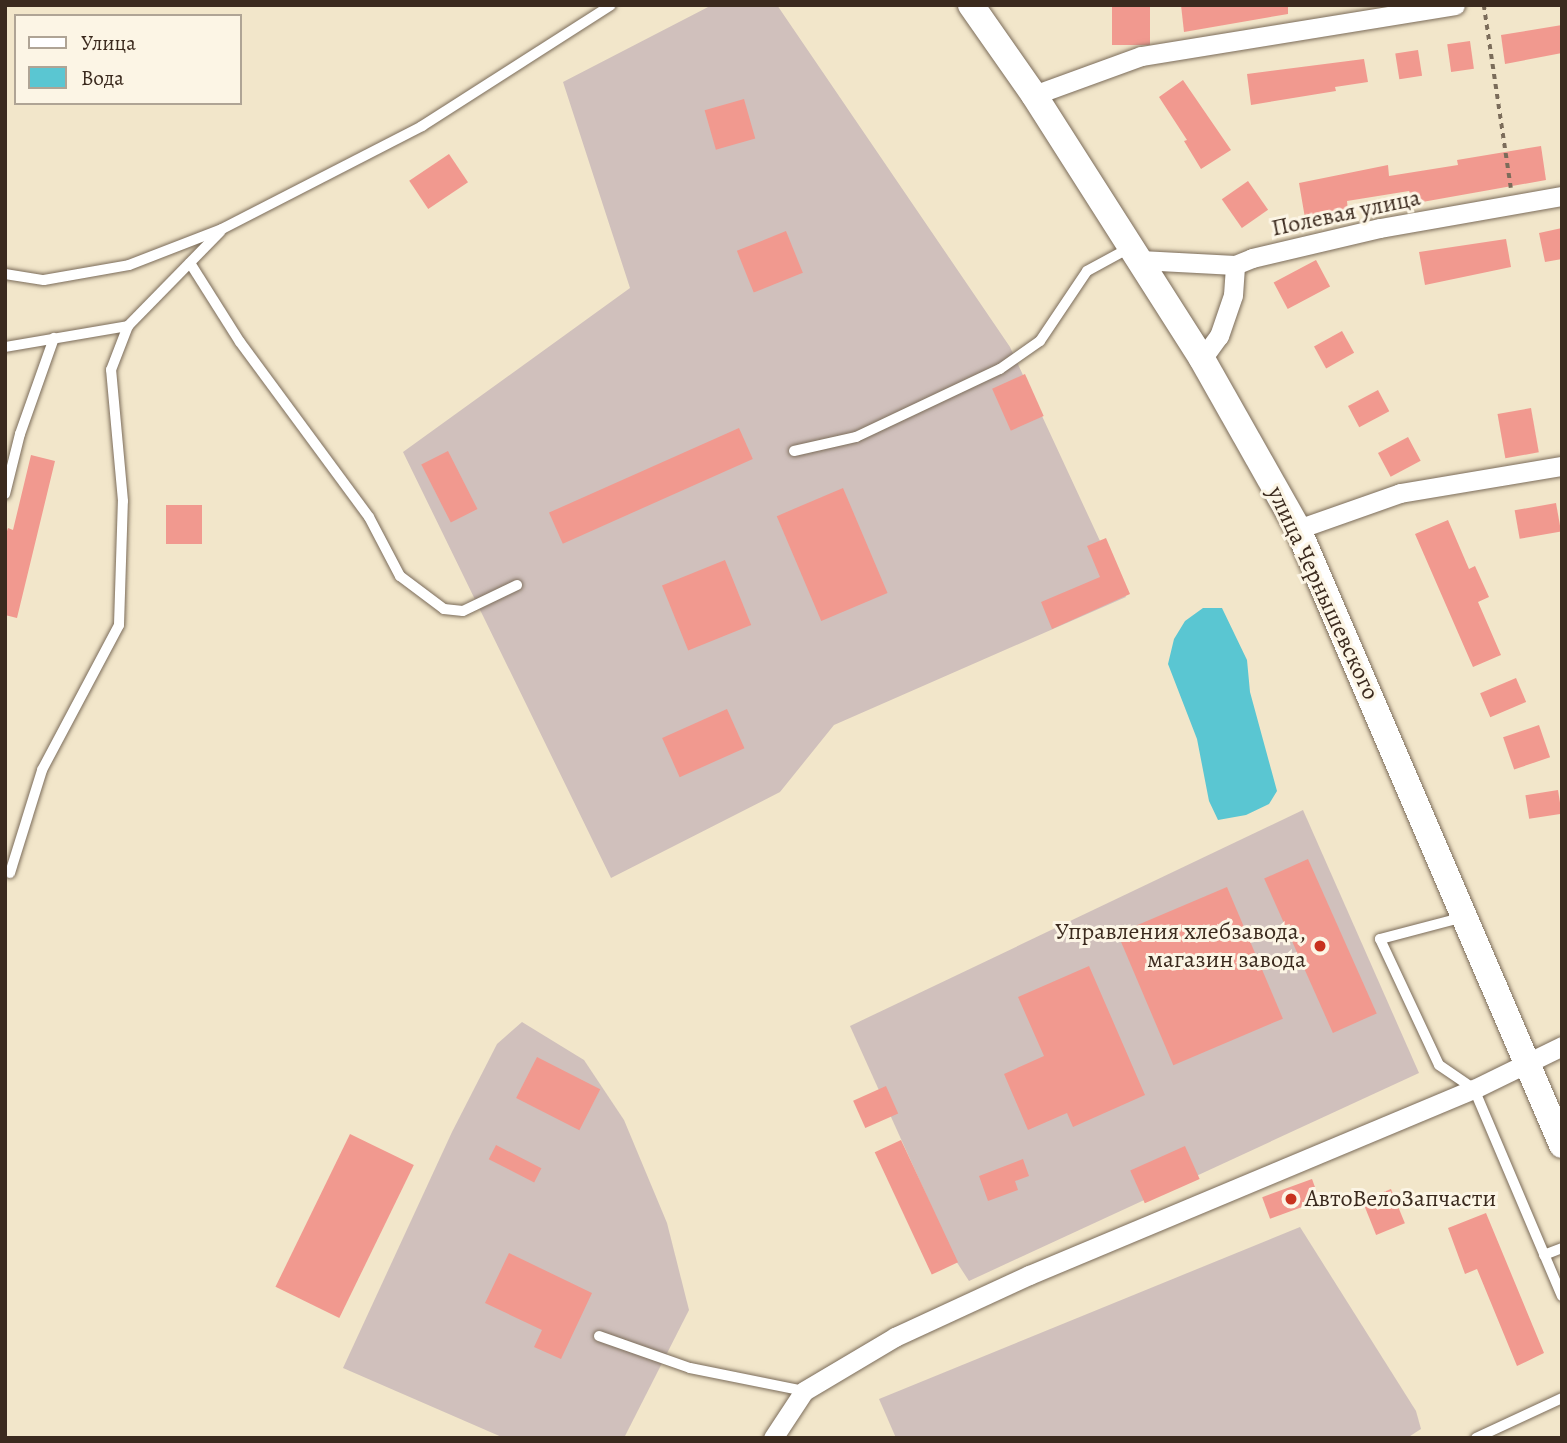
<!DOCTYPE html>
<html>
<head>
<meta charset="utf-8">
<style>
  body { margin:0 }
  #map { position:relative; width:1567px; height:1443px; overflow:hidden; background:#f2e6ca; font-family:Alegreya,serif }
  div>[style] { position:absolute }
  .industrial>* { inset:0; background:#d0c0bc }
  .water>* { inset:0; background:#5ac6d2 }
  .building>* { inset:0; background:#f1998f; transform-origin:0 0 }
  .path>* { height:3.5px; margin-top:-1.75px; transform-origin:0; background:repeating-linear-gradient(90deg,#7b6c5a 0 5px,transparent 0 10px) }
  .roads { filter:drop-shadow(0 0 2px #7b6c5a) drop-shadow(0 0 2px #7b6c5a) }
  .service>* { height:10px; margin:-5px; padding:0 5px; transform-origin:5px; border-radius:5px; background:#fff }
  .minor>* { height:19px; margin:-9.5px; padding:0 9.5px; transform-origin:9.5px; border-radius:9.5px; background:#fff }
  .secondary>* { height:26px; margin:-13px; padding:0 13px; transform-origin:13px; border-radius:13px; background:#fff }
  .dots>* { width:19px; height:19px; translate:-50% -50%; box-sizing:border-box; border:4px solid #fcf5e5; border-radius:50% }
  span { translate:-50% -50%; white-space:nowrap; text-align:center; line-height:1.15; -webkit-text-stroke:6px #fcf5e5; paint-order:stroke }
  .street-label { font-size:24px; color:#3b2a1e }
  .poi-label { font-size:24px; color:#3b2a1e }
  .right { translate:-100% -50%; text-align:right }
  .left { translate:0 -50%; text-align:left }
  .frame { position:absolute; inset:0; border:7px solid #3b2a1e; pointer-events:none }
  .legend { position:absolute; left:14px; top:14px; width:228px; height:91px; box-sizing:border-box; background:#fcf5e5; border:2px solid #afa495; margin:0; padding:9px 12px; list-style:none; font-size:21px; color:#3b2a1e }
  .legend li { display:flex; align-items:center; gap:14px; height:35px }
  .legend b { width:35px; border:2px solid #afa495 }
</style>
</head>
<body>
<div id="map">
  <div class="industrial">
    <i style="clip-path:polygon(712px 5px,777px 5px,1010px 347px,1126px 597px,834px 725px,780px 792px,611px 878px,403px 452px,630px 288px,563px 82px)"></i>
    <i style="clip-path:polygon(1303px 810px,1419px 1073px,969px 1281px,956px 1261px,850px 1026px)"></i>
    <i style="clip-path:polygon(522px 1022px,584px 1060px,624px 1120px,667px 1223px,689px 1310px,624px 1438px,504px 1438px,343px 1368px,452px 1132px,497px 1044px)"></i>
    <i style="clip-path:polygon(1300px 1227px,1416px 1411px,1421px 1429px,1407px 1438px,896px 1438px,879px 1399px)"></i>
  </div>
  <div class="water">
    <i style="clip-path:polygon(1203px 608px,1222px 608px,1247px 660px,1250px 692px,1277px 791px,1269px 804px,1246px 815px,1218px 820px,1209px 801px,1197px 739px,1168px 664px,1174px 639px,1185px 621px)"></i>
  </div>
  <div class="building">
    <i style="left:1112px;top:5px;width:38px;height:40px"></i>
    <i style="clip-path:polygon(1181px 5px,1288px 5px,1288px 14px,1184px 32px)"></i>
    <i style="clip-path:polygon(1562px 25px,1562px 53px,1505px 64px,1501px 35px)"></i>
    <i style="left:1470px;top:41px;width:28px;height:23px;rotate:82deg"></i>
    <i style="left:1418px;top:50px;width:26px;height:23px;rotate:81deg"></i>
    <i style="clip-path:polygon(1364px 59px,1368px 82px,1335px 87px,1336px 91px,1251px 105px,1247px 74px)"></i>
    <i style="clip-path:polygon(1183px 80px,1231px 150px,1201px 169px,1184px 141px,1187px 140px,1159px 97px)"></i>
    <i style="left:744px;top:99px;width:41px;height:41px;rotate:74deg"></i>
    <i style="clip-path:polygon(1541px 146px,1546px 180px,1411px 204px,1409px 191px,1347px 201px,1348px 211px,1305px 218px,1299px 183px,1388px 165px,1389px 176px,1458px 165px,1457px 160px)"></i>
    <i style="left:449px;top:154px;width:34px;height:48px;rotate:56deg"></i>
    <i style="left:1248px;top:181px;width:35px;height:32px;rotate:55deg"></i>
    <i style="clip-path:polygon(1562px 228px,1562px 259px,1545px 262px,1539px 233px)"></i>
    <i style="left:786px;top:231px;width:45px;height:53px;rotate:68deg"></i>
    <i style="clip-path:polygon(1506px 239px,1511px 267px,1425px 285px,1419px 252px)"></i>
    <i style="left:1316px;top:260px;width:30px;height:48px;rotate:62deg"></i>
    <i style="left:1342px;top:331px;width:25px;height:32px;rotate:61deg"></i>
    <i style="left:1025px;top:374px;width:46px;height:36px;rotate:66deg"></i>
    <i style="left:1378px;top:390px;width:24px;height:34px;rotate:62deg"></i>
    <i style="left:1531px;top:408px;width:45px;height:34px;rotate:80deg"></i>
    <i style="left:739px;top:428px;width:34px;height:208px;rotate:66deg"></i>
    <i style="left:1408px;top:437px;width:27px;height:34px;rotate:62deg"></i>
    <i style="left:448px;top:451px;width:65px;height:30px;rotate:63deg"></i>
    <i style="clip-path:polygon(31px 455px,55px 461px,17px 618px,5px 615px,5px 537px,8px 528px,13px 530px)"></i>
    <i style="left:843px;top:488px;width:114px;height:72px;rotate:67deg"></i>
    <i style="left:1556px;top:503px;width:29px;height:42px;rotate:80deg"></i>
    <i style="left:202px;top:505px;width:39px;height:36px;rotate:90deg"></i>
    <i style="clip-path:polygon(1448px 520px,1469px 569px,1475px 566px,1489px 597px,1478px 602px,1501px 655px,1473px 667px,1415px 534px)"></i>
    <i style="clip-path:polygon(1106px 538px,1130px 594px,1052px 629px,1041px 602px,1100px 577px,1087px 546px)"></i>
    <i style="left:725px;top:560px;width:70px;height:68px;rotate:68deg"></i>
    <i style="left:1516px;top:678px;width:26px;height:39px;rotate:67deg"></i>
    <i style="left:727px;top:709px;width:43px;height:71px;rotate:66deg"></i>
    <i style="left:1539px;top:725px;width:34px;height:38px;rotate:71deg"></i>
    <i style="left:1558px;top:790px;width:24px;height:33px;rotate:81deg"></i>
    <i style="left:1308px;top:859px;width:169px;height:48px;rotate:66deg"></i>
    <i style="left:1227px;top:887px;width:143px;height:119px;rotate:67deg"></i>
    <i style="clip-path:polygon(1089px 966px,1145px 1095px,1073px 1127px,1067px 1113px,1028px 1130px,1004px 1074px,1044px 1056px,1018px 997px)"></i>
    <i style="left:537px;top:1057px;width:71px;height:46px;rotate:27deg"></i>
    <i style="left:886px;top:1086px;width:30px;height:36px;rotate:66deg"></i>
    <i style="left:350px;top:1134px;width:71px;height:170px;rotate:26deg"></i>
    <i style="left:901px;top:1140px;width:135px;height:29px;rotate:65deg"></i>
    <i style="left:496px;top:1145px;width:51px;height:16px;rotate:27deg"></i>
    <i style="left:1185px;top:1146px;width:36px;height:60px;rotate:66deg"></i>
    <i style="clip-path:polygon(1023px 1159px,1029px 1176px,1015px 1181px,1018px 1190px,988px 1201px,979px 1176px)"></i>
    <i style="left:1312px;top:1179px;width:23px;height:53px;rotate:70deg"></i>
    <i style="left:1391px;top:1189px;width:37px;height:31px;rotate:68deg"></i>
    <i style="clip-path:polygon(1486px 1213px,1544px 1353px,1517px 1366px,1477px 1269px,1465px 1274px,1448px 1228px)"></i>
    <i style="clip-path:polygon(509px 1253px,592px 1293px,561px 1359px,534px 1347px,542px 1330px,485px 1303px)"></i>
  </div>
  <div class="path">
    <i style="left:1484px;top:5px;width:185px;rotate:81.6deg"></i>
  </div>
  <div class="roads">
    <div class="service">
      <i style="left:190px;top:263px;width:93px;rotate:57.7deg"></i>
      <i style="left:240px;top:342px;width:217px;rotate:53.6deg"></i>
      <i style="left:369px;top:517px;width:67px;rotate:62.3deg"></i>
      <i style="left:400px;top:576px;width:55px;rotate:36.9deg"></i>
      <i style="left:444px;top:609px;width:19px;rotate:6deg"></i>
      <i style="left:463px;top:611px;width:60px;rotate:-25.7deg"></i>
      <i style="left:5px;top:274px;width:39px;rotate:9deg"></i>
      <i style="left:44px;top:280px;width:86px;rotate:-10deg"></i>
      <i style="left:129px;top:265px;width:100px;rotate:-21.2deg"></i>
      <i style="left:222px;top:229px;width:225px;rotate:-27.2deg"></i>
      <i style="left:422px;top:126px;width:224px;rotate:-32.6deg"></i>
      <i style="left:5px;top:347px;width:125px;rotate:-9.7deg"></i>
      <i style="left:128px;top:326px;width:132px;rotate:-45.6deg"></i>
      <i style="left:794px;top:451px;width:64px;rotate:-12.7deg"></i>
      <i style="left:856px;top:437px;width:159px;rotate:-25.3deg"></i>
      <i style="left:1000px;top:369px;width:49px;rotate:-35deg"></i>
      <i style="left:1040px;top:341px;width:84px;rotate:-56.1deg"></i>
      <i style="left:1087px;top:271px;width:50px;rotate:-28.6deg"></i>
      <i style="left:5px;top:494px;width:62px;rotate:-76deg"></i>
      <i style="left:20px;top:434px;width:102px;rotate:-70.5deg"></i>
      <i style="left:10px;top:873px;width:108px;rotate:-72.7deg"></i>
      <i style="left:42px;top:770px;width:164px;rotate:-62deg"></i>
      <i style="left:119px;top:625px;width:124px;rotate:-88.2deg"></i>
      <i style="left:123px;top:501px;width:132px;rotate:-95.2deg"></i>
      <i style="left:111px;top:370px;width:47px;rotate:-68.9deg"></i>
      <i style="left:1464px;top:917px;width:87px;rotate:165.3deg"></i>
      <i style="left:1380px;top:939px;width:139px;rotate:64.9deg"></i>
      <i style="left:1439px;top:1065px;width:42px;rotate:34.4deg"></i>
      <i style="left:1474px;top:1089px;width:225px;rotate:67deg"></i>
      <i style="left:1544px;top:1255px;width:19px;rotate:-21deg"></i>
      <i style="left:599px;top:1336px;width:96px;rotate:19.4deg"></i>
      <i style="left:690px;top:1368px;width:116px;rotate:11.4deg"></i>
      <i style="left:1476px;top:1438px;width:95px;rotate:-24.9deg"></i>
    </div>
    <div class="minor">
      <i style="left:1034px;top:95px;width:114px;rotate:-20deg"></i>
      <i style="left:1141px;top:56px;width:318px;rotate:-9.2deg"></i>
      <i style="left:1140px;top:260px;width:95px;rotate:3deg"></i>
      <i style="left:1235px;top:265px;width:18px;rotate:-22deg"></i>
      <i style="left:1252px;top:258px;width:131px;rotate:-13.2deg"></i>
      <i style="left:1380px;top:228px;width:185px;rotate:-10deg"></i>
      <i style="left:1202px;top:359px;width:29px;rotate:-54deg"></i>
      <i style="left:1219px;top:336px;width:43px;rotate:-71.1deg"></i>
      <i style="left:1233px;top:295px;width:30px;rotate:-86deg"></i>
      <i style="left:1298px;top:529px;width:108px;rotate:-19.4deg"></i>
      <i style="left:1400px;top:493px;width:164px;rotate:-9.5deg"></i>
      <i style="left:773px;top:1438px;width:56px;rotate:-56.6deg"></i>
      <i style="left:804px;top:1391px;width:106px;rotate:-30.7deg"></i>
      <i style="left:895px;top:1337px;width:148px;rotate:-24.8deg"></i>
      <i style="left:1029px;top:1275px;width:482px;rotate:-22.7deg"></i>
      <i style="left:1474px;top:1089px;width:98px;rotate:-26deg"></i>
    </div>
    <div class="secondary">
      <i style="left:971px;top:5px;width:110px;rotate:55deg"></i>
      <i style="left:1034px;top:95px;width:313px;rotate:57.5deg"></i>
      <i style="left:1202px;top:359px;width:195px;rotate:60.5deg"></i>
      <i style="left:1298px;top:529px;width:670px;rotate:66.8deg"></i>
    </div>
  </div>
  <div class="dots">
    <i style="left:1320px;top:946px;background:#c8321e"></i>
    <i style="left:1291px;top:1199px;background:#c8321e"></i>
  </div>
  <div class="street-label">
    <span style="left:1346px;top:213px;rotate:-12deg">Полевая улица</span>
    <span style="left:1323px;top:593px;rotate:65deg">улица Чернышевского</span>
  </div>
  <div class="poi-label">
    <span class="right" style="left:1306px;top:946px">Управления хлебзавода,<br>магазин завода</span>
    <span class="left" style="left:1305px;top:1199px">АвтоВелоЗапчасти</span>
  </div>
  <div class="frame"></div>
  <ul class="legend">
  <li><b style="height:9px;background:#fff"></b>Улица</li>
  <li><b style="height:19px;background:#5ac6d2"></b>Вода</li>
  </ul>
</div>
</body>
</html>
